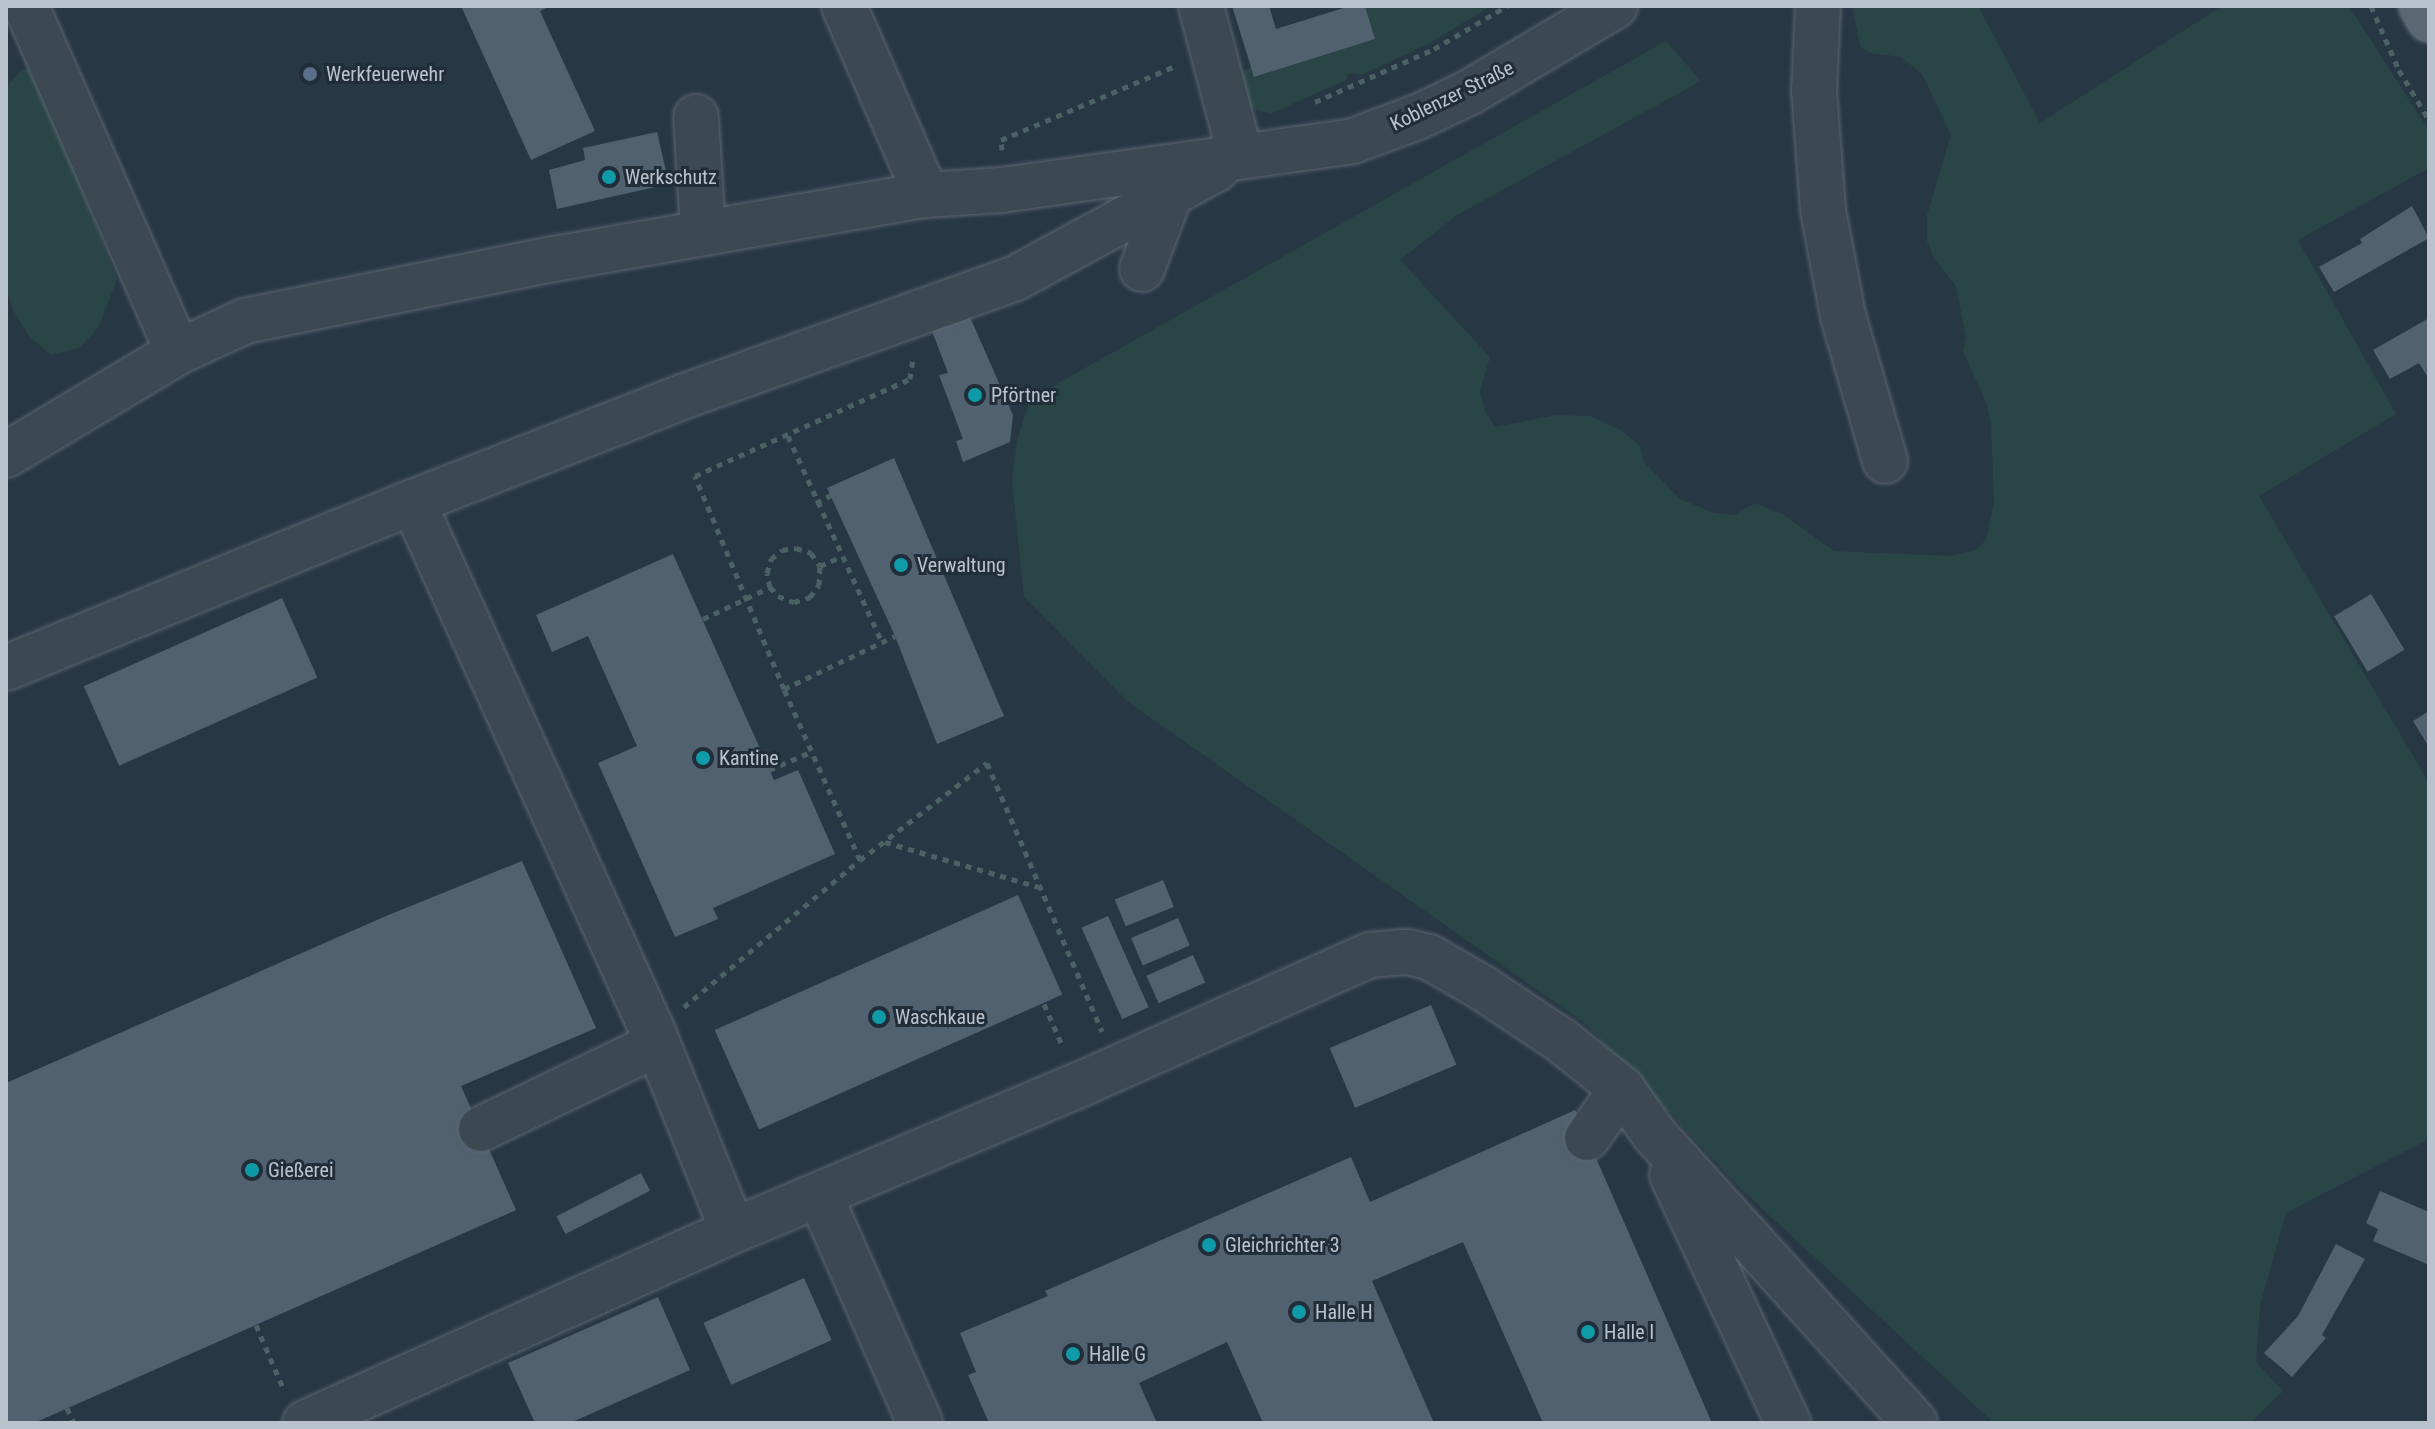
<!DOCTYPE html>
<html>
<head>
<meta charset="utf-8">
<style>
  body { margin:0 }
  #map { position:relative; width:2435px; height:1429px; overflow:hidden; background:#283744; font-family:"Roboto Condensed",sans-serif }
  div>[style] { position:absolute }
  .green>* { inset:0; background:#2a4545 }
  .building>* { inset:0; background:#51616f; transform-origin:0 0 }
  .path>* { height:5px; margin-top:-2.5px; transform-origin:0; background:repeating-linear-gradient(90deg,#4a6263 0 6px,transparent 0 12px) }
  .roads { filter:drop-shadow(0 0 2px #5b6671) drop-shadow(0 0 2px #5b6671) }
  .minor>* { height:44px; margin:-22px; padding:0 22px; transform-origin:22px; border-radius:22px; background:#3c4953 }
  .major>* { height:44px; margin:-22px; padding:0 22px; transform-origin:22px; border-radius:22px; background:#5b6873 }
  .dots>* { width:22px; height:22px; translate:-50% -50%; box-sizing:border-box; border:4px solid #212e39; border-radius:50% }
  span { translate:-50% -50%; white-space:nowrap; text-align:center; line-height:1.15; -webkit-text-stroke:6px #212e39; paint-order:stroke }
  .poi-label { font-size:20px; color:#bac3cd }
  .left { translate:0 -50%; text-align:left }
  .street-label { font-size:20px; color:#bac3cd }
  .frame { position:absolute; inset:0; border:8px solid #bac3cd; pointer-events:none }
</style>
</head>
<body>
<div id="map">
  <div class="green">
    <i style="clip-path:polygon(1365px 6px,1491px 6px,1430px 43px,1361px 75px,1349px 73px,1346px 80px,1270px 114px,1249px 107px,1239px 74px,1251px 67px,1255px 77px,1375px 39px)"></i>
    <i style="clip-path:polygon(1852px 6px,1978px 6px,2040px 123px,2222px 6px,2349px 6px,2429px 131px,2429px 168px,2298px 240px,2396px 414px,2259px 496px,2429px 783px,2429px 1139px,2286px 1213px,2260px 1306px,2256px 1362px,2283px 1391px,2250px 1423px,1994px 1423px,1742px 1190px,1587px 1025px,1127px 701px,1024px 597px,1012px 481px,1017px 441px,1030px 399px,1666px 41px,1701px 81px,1457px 215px,1400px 260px,1490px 357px,1480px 391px,1485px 411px,1495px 427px,1556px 415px,1590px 416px,1619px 429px,1640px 446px,1643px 461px,1680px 499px,1714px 513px,1735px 515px,1755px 503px,1784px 515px,1834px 551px,1950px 556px,1976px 550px,1986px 540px,1994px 502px,1991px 424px,1986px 402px,1963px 351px,1966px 338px,1956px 286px,1934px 258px,1927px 241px,1927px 215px,1951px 135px,1922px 74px,1901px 57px,1870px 53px,1860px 46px)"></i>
    <i style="clip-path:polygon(35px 66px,117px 280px,98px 328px,79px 348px,51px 355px,29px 336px,13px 310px,6px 288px,7px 86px,22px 70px)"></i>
  </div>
  <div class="building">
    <i style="clip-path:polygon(461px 6px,551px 6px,540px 11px,595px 131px,531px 160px)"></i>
    <i style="clip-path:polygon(1232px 6px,1269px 6px,1276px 29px,1350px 6px,1365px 6px,1375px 39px,1254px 77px)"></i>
    <i style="clip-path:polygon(657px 132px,669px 184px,557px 209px,549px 170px,585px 160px,583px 148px)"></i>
    <i style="clip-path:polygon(2412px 206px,2429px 238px,2334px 292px,2319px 267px,2362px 243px,2360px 239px)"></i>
    <i style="clip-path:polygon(970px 317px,1013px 415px,1010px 442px,963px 462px,956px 441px,963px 439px,939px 375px,948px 373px,932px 331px)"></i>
    <i style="clip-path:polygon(2429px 318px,2429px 379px,2419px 363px,2390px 379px,2373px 350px)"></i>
    <i style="clip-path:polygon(894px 458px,1004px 716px,937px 744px,895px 636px,827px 488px)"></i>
    <i style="clip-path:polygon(673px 554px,774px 780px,798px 770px,835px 854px,713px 908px,718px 919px,675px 937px,598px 763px,637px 746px,588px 636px,552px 652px,536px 615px)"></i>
    <i style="left:2371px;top:594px;width:65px;height:43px;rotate:59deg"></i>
    <i style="left:282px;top:598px;width:87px;height:217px;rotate:66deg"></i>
    <i style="clip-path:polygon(2429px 711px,2429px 747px,2413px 721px)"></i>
    <i style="clip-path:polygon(522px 861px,596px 1028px,461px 1086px,516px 1210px,34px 1423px,6px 1423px,6px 1083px,386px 916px)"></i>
    <i style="left:1163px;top:880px;width:29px;height:52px;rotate:68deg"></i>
    <i style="left:1018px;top:895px;width:109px;height:332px;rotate:66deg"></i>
    <i style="left:1108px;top:916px;width:100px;height:29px;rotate:66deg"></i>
    <i style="left:1178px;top:918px;width:30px;height:51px;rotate:67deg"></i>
    <i style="left:1193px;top:955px;width:30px;height:51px;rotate:66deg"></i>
    <i style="left:1431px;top:1005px;width:65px;height:110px;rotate:67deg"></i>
    <i style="clip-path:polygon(1575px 1110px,1712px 1423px,1543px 1423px,1463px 1242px,1372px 1281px,1434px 1423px,1263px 1423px,1227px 1342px,1139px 1383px,1157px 1423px,989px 1423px,968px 1375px,976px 1372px,960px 1333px,1048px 1296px,1045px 1291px,1351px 1157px,1370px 1202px)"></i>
    <i style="left:641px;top:1173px;width:20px;height:95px;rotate:63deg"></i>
    <i style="clip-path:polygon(2380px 1191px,2429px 1212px,2429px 1265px,2373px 1241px,2378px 1229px,2366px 1223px)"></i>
    <i style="clip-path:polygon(2336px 1244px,2365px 1259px,2322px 1335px,2326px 1338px,2292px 1377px,2264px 1353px,2298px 1316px)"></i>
    <i style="left:804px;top:1278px;width:68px;height:110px;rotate:66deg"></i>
    <i style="clip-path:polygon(658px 1297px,690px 1370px,570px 1423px,535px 1423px,508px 1363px)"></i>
  </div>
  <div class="path">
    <i style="left:2371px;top:6px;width:70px;rotate:66.4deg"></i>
    <i style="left:2399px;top:70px;width:58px;rotate:59deg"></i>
    <i style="left:1315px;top:102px;width:130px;rotate:-24deg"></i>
    <i style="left:1434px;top:49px;width:85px;rotate:-30.5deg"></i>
    <i style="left:1002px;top:150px;width:10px;rotate:-96deg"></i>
    <i style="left:1001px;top:140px;width:189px;rotate:-23deg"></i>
    <i style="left:788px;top:436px;width:226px;rotate:65.5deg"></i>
    <i style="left:816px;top:503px;width:17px;rotate:-28deg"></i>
    <i style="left:770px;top:587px;width:12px;rotate:48deg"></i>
    <i style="left:778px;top:596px;width:17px;rotate:21deg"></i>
    <i style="left:794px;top:602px;width:17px;rotate:-17deg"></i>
    <i style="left:810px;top:597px;width:15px;rotate:-53deg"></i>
    <i style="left:819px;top:585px;width:19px;rotate:-87deg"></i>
    <i style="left:703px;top:619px;width:74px;rotate:-25.5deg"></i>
    <i style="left:770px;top:587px;width:14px;rotate:-102deg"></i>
    <i style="left:767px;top:573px;width:15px;rotate:-74deg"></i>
    <i style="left:771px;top:559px;width:14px;rotate:-39deg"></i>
    <i style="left:782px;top:550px;width:14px;rotate:-8deg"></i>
    <i style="left:796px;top:548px;width:16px;rotate:18deg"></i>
    <i style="left:811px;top:553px;width:16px;rotate:55deg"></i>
    <i style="left:820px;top:566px;width:24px;rotate:-24deg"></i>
    <i style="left:784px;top:689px;width:123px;rotate:-25.5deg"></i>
    <i style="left:769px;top:770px;width:46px;rotate:-23.2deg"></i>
    <i style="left:885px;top:842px;width:160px;rotate:16.3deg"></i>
    <i style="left:860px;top:860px;width:160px;rotate:-37.4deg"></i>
    <i style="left:987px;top:763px;width:292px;rotate:66.8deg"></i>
    <i style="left:1044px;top:1004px;width:47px;rotate:66.2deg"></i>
    <i style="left:684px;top:1007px;width:229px;rotate:-39.9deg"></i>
    <i style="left:860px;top:860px;width:187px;rotate:-114deg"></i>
    <i style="left:784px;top:689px;width:231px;rotate:-112.7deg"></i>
    <i style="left:695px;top:476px;width:236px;rotate:-24.3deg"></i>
    <i style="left:910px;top:379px;width:22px;rotate:-82deg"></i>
    <i style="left:256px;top:1325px;width:71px;rotate:66.7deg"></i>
    <i style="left:67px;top:1408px;width:17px;rotate:65deg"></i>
  </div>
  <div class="roads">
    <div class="minor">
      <i style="left:26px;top:6px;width:378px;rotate:66.3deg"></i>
      <i style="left:844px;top:6px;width:206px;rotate:66.5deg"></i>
      <i style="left:1201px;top:6px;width:156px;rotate:75.2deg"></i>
      <i style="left:1818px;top:6px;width:84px;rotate:92.7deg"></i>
      <i style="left:1814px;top:90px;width:120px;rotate:85.7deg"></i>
      <i style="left:1823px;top:210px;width:108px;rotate:79.3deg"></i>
      <i style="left:1843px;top:316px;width:151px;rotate:73.8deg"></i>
      <i style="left:696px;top:117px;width:115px;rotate:86.5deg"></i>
      <i style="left:1142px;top:269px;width:80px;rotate:-69.5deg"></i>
      <i style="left:6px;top:455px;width:200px;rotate:-30.9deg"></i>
      <i style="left:178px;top:352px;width:74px;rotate:-24.8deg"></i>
      <i style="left:245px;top:321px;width:309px;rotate:-11.4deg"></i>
      <i style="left:548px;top:260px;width:384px;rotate:-9.8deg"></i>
      <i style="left:926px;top:195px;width:76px;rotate:-3.8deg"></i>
      <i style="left:1002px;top:190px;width:354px;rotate:-7.9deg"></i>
      <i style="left:1353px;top:141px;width:72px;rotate:-20.5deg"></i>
      <i style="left:1420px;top:116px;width:55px;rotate:-25.6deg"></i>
      <i style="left:1470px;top:92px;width:169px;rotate:-30.7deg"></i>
      <i style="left:413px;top:502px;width:582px;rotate:65.64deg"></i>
      <i style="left:653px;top:1032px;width:214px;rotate:68.1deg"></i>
      <i style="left:6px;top:668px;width:440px;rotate:-22.2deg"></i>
      <i style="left:413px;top:502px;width:289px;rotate:-21.3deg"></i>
      <i style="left:682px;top:397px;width:352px;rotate:-19.6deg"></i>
      <i style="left:1014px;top:279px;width:231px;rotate:-28.5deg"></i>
      <i style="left:481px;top:1129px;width:196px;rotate:-25.7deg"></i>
      <i style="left:1587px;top:1138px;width:60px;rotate:-54.5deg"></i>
      <i style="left:1672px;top:1175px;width:274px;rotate:64.9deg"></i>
      <i style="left:820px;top:1196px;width:248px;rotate:66.2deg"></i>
      <i style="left:305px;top:1423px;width:469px;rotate:-24.2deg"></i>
      <i style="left:733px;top:1231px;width:376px;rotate:-22.9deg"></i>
      <i style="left:1079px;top:1085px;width:319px;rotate:-24.1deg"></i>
      <i style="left:1370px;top:955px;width:37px;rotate:-5deg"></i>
      <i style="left:1407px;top:952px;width:23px;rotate:13deg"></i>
      <i style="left:1429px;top:957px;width:60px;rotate:30deg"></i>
      <i style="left:1481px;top:987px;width:97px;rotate:33.7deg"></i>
      <i style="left:1562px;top:1041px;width:77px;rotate:38.7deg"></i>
      <i style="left:1622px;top:1089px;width:55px;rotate:54.6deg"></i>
      <i style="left:1654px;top:1134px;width:389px;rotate:47.9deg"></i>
    </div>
    <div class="major">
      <i style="left:2421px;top:6px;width:16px;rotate:60deg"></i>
    </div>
  </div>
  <div class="dots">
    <i style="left:310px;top:74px;background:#5c6f8a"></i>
    <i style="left:609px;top:177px;background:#0f9aa8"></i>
    <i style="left:975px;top:395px;background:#0f9aa8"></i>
    <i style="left:901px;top:565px;background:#0f9aa8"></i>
    <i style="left:703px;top:758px;background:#0f9aa8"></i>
    <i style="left:879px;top:1017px;background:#0f9aa8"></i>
    <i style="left:252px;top:1170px;background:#0f9aa8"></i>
    <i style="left:1209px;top:1245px;background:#0f9aa8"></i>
    <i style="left:1299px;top:1312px;background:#0f9aa8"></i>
    <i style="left:1588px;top:1332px;background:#0f9aa8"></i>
    <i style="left:1073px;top:1354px;background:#0f9aa8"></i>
  </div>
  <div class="poi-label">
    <span class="left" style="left:326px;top:74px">Werkfeuerwehr</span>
    <span class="left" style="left:625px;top:177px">Werkschutz</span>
    <span class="left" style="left:991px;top:395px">Pförtner</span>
    <span class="left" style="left:917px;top:565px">Verwaltung</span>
    <span class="left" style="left:719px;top:758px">Kantine</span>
    <span class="left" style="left:895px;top:1017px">Waschkaue</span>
    <span class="left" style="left:268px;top:1170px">Gießerei</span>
    <span class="left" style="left:1225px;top:1245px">Gleichrichter 3</span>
    <span class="left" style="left:1315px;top:1312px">Halle H</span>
    <span class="left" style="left:1604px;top:1332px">Halle I</span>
    <span class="left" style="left:1089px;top:1354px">Halle G</span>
  </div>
  <div class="street-label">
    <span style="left:1452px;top:96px;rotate:-26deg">Koblenzer Straße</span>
  </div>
  <div class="frame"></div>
</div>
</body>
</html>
